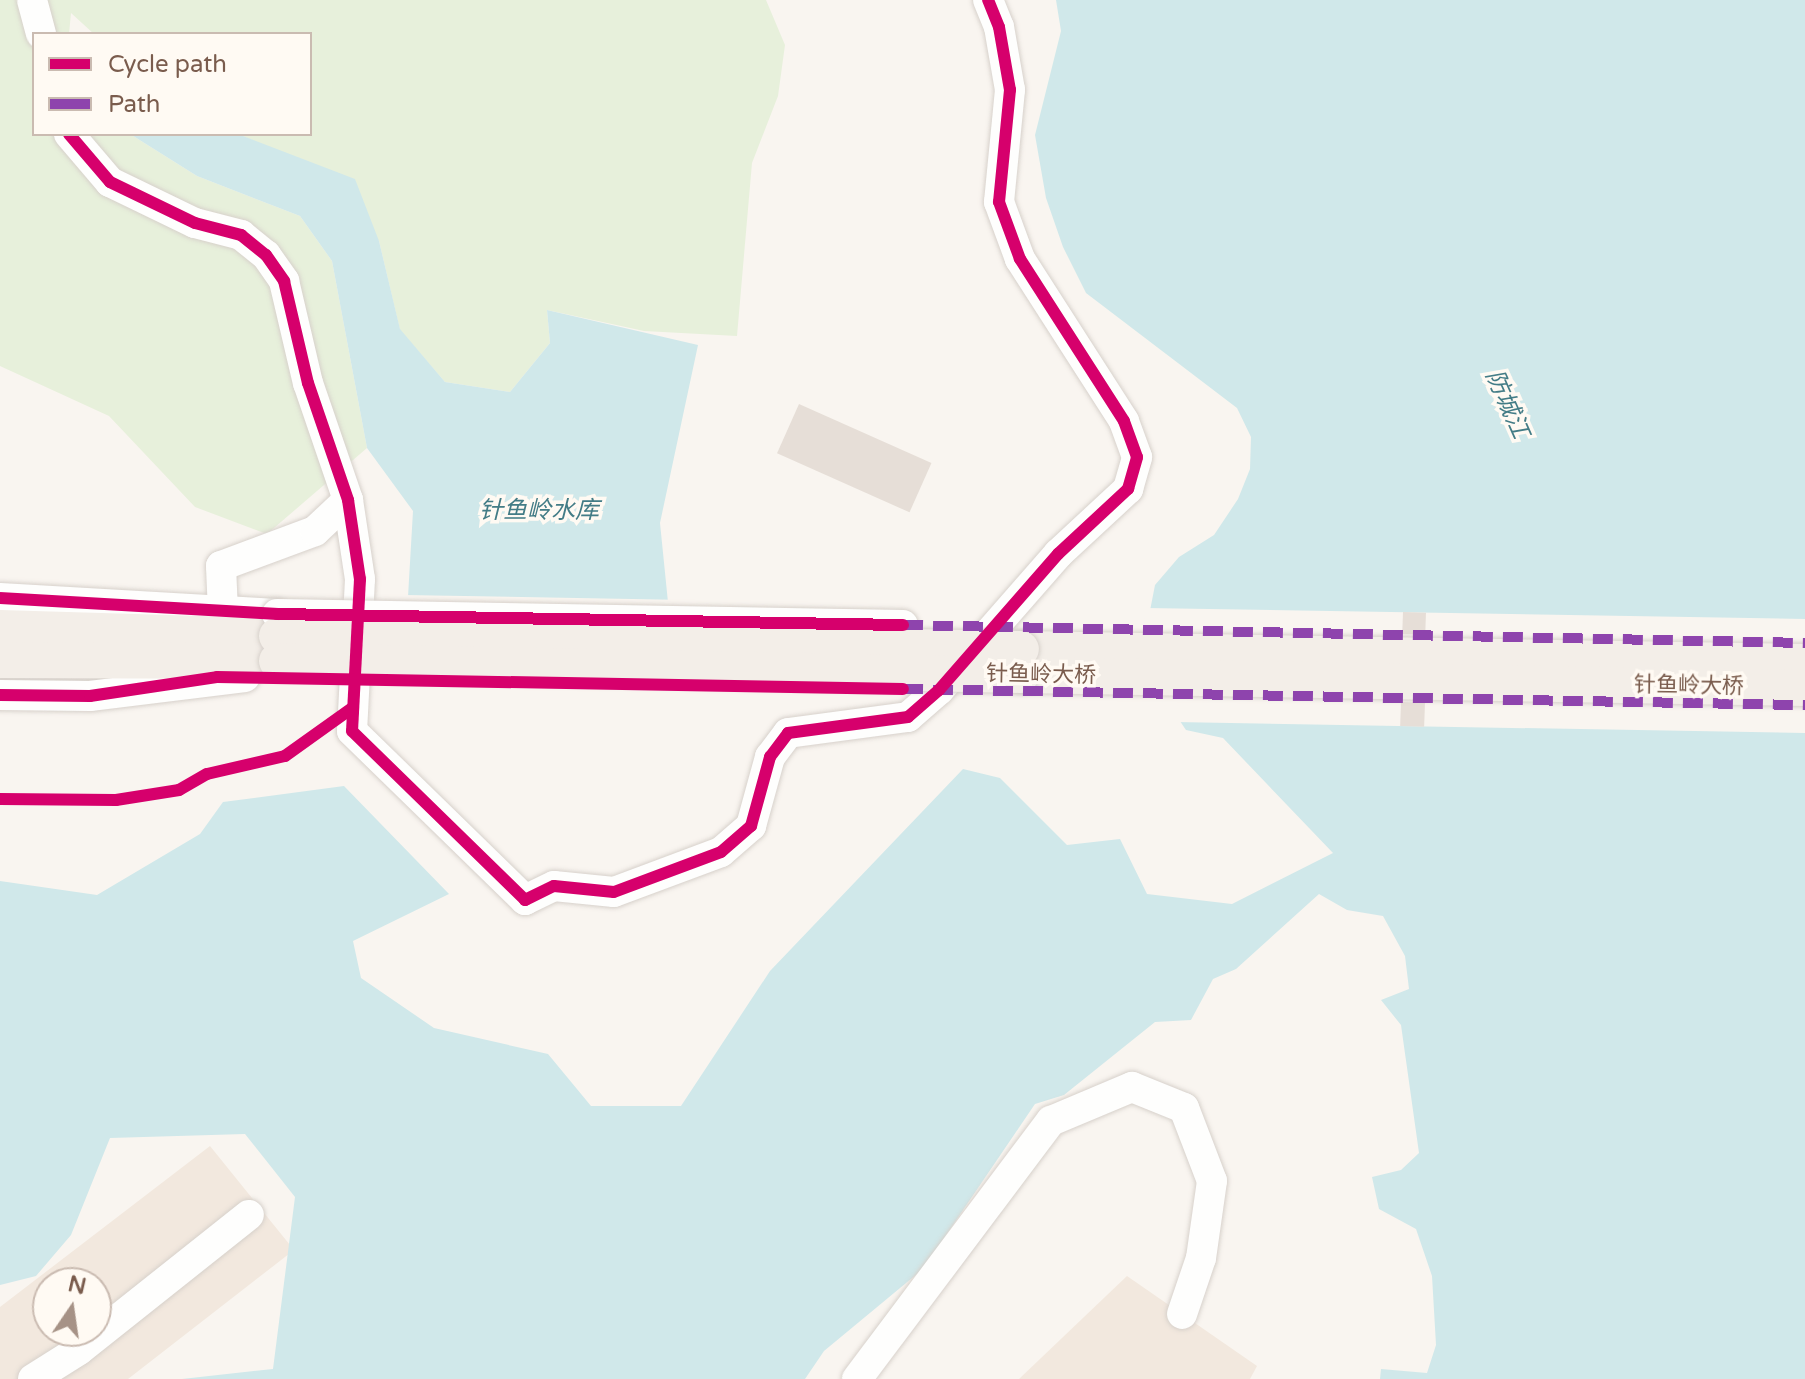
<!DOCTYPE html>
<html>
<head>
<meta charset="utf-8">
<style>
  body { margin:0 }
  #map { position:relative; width:1805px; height:1379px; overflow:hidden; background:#f9f5f0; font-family:"Varela Round","Noto Sans SC",sans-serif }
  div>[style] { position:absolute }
  .residential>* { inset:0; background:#f2e8de }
  .green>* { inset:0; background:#e7f0db }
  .water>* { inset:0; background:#d0e8ea }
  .pier>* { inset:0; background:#f9f5f0; transform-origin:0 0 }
  .building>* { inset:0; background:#e6ded7; transform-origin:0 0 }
  .roads { filter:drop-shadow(0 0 2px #d7d1cb) drop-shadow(0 0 2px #d7d1cb) }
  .minor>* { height:30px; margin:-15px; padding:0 15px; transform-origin:15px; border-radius:15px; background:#fefefd }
  .major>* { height:36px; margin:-18px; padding:0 18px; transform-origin:18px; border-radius:18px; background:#f3eee8 }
  .bridges { filter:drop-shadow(0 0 2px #d7d1cb) drop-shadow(0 0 2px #d7d1cb) }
  .minor-bridge>* { height:30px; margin:-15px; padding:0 15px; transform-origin:15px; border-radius:15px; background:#fefefd }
  .major-bridge>* { height:36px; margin:-18px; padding:0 18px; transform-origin:18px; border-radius:18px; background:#f3eee8 }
  .quiet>* { height:10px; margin-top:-5px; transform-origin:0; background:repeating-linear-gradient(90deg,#8e44ad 0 20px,transparent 0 30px) }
  .cycleway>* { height:12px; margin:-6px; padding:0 6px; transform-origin:6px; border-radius:6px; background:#d6006c }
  span { translate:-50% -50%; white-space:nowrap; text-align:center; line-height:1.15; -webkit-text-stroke:7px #fffaf3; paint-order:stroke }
  .street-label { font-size:22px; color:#7a5c4d }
  .water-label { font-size:24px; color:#437c86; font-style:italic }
  .legend { position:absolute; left:32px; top:32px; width:280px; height:104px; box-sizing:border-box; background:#fffaf3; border:2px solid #cabbb1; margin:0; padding:10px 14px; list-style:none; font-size:24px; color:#7a5c4d }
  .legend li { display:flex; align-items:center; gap:16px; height:40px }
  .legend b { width:40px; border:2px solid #cabbb1 }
  .north { position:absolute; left:32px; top:1267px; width:80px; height:80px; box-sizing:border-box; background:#fffaf3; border:2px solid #cabbb1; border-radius:50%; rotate:13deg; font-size:22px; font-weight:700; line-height:32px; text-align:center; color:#7a5c4d }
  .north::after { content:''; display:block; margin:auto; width:28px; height:36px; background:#a69286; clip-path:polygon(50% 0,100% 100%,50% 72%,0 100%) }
</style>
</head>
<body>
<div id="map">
  <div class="residential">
    <i style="clip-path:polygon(evenodd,210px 1146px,294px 1250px,128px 1379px,0 1379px,0 1307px,210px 1146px,48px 1283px,96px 1283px,96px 1331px,48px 1331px,48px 1283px)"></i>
    <i style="clip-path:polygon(1127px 1276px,1257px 1366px,1250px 1379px,1019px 1379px)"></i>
  </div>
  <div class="green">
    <i style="clip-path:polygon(0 0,766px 0,785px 45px,778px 96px,752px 163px,737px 336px,644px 331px,547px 310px,550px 343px,510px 392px,445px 382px,400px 330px,379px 241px,266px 146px,238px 134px,310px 134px,310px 34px,94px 34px,71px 13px,69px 34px,34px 34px,34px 134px,130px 134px,197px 176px,300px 216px,332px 261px,367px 448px,267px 534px,195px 507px,109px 416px,0 366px)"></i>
  </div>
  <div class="water">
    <i style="clip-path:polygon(1056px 0,1805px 0,1805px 1379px,1380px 1379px,1381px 1369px,1427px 1373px,1436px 1345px,1432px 1276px,1416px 1229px,1379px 1209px,1372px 1177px,1401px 1170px,1419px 1153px,1401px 1025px,1381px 1000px,1409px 989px,1405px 956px,1383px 916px,1347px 910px,1319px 894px,1236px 969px,1213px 979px,1191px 1020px,1155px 1022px,1064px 1095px,1035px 1104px,923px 1269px,824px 1351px,805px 1379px,182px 1379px,273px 1369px,295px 1197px,245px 1134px,110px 1138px,71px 1235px,36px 1276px,0 1285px,0 881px,97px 895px,200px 834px,223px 802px,344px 786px,449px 894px,353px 941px,361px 978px,434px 1028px,548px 1054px,591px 1106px,681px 1106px,770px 971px,963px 769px,1000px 778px,1067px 845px,1120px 839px,1147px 894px,1232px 904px,1333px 853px,1223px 738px,1186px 730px,1140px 662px,1155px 585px,1179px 557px,1214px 535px,1238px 499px,1250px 469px,1251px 437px,1237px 408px,1086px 293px,1063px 247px,1046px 198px,1035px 135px,1061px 31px)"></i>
    <i style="clip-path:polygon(130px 134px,238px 134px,355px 179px,379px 241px,400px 329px,445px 382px,510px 392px,550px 343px,547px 310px,698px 345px,660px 523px,671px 632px,406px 631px,413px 511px,367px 448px,332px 261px,300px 216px,197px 176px)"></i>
  </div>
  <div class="pier">
    <i style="left:404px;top:595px;width:270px;height:36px;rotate:1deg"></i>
    <i style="clip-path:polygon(1146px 608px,1805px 619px,1805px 733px,1175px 722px,1136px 663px)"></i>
  </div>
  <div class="building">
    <i style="left:799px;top:404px;width:145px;height:54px;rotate:24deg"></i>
    <i style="left:1403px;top:612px;width:23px;height:22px;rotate:2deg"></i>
    <i style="left:1401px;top:702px;width:24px;height:24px;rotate:2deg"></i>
  </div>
  <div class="roads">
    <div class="minor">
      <i style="left:32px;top:0;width:35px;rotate:75deg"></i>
      <i style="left:69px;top:134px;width:63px;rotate:49.5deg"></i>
      <i style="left:110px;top:182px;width:94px;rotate:25.8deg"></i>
      <i style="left:195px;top:223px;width:48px;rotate:14.6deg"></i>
      <i style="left:241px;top:235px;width:32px;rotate:39deg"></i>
      <i style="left:266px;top:255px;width:32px;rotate:55deg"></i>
      <i style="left:284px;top:281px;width:105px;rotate:76.8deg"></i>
      <i style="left:308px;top:383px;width:124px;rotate:71.1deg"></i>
      <i style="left:348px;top:500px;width:80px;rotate:81.4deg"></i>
      <i style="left:360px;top:579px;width:152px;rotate:93deg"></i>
      <i style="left:352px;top:731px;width:242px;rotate:44.3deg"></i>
      <i style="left:525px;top:900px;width:32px;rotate:-26deg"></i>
      <i style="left:554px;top:886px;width:60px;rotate:5.7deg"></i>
      <i style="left:614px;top:892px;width:114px;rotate:-20.5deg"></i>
      <i style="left:721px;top:852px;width:40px;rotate:-41deg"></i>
      <i style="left:751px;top:826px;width:72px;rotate:-74.6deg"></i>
      <i style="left:770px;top:757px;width:30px;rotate:-53deg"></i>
      <i style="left:788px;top:733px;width:121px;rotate:-7.6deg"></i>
      <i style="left:908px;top:717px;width:41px;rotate:-41.1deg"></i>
      <i style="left:939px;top:690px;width:181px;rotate:-48.8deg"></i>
      <i style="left:1058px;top:554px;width:96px;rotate:-42.9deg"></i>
      <i style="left:1128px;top:489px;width:33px;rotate:-74deg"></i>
      <i style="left:1137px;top:457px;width:38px;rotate:-110deg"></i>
      <i style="left:1124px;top:421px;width:193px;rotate:-122.7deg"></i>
      <i style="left:1020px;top:259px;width:61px;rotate:-110.2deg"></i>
      <i style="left:999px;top:202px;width:113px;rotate:-84.4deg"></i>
      <i style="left:1010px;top:90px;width:64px;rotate:-99.9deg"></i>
      <i style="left:999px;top:27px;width:29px;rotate:-112deg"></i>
      <i style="left:0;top:598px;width:277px;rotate:3.3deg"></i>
      <i style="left:223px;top:612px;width:46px;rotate:-92.5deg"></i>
      <i style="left:221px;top:566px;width:100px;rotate:-20.4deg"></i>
      <i style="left:315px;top:531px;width:45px;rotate:-43.2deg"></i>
      <i style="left:0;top:695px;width:90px;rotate:0.6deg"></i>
      <i style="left:90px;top:696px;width:156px;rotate:-7deg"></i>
      <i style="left:33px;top:1379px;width:54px;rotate:-32.2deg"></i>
      <i style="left:79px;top:1350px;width:217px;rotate:-38.5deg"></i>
      <i style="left:857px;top:1379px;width:323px;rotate:-53.1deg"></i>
      <i style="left:1051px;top:1121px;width:88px;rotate:-22.8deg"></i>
      <i style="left:1132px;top:1087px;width:56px;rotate:22deg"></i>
      <i style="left:1184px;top:1108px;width:78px;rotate:69deg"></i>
      <i style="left:1212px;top:1181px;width:78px;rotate:98.1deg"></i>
      <i style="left:1201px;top:1258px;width:59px;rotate:108.7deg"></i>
    </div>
    <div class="major">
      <i style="left:0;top:628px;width:277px;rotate:1.7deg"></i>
      <i style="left:1021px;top:649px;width:784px;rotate:0.95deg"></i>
      <i style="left:0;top:660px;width:277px;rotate:0.2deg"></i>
      <i style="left:1021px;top:675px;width:784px;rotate:0.95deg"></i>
    </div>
  </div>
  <div class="bridges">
    <div class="minor-bridge">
      <i style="left:277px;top:614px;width:626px;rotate:1.01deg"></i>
    </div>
    <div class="major-bridge">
      <i style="left:277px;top:636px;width:744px;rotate:1deg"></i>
      <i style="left:277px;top:661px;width:744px;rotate:1.08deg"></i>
    </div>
  </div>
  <div class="quiet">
    <i style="left:903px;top:625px;width:902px;rotate:1.14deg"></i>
    <i style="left:903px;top:689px;width:902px;rotate:1.02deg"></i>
  </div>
  <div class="cycleway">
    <i style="left:69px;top:134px;width:63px;rotate:49.5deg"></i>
    <i style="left:110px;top:182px;width:94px;rotate:25.8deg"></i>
    <i style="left:195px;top:223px;width:48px;rotate:14.6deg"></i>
    <i style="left:241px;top:235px;width:32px;rotate:39deg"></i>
    <i style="left:266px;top:255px;width:32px;rotate:55deg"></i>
    <i style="left:284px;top:281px;width:105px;rotate:76.8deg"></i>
    <i style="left:308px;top:383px;width:124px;rotate:71.1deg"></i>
    <i style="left:348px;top:500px;width:80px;rotate:81.4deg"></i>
    <i style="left:360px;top:579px;width:152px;rotate:93deg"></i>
    <i style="left:352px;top:731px;width:242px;rotate:44.3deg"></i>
    <i style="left:525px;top:900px;width:32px;rotate:-26deg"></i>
    <i style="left:554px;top:886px;width:60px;rotate:5.7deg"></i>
    <i style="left:614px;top:892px;width:114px;rotate:-20.5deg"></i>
    <i style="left:721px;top:852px;width:40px;rotate:-41deg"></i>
    <i style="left:751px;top:826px;width:72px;rotate:-74.6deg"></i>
    <i style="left:770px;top:757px;width:30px;rotate:-53deg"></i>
    <i style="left:788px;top:733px;width:121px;rotate:-7.6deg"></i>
    <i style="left:908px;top:717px;width:41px;rotate:-41.1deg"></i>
    <i style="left:939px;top:690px;width:181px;rotate:-48.8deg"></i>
    <i style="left:1058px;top:554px;width:96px;rotate:-42.9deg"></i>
    <i style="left:1128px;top:489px;width:33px;rotate:-74deg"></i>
    <i style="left:1137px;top:457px;width:38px;rotate:-110deg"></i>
    <i style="left:1124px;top:421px;width:193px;rotate:-122.7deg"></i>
    <i style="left:1020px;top:259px;width:61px;rotate:-110.2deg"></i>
    <i style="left:999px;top:202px;width:113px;rotate:-84.4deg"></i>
    <i style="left:1010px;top:90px;width:64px;rotate:-99.9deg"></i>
    <i style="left:999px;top:27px;width:29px;rotate:-112deg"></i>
    <i style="left:0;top:598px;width:277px;rotate:3.3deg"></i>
    <i style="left:277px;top:614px;width:626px;rotate:1.01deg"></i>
    <i style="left:0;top:695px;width:90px;rotate:0.6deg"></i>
    <i style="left:90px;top:696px;width:128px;rotate:-8.5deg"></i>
    <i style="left:217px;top:677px;width:686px;rotate:1deg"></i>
    <i style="left:0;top:799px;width:116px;rotate:0.5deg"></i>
    <i style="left:116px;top:800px;width:64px;rotate:-9deg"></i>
    <i style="left:179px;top:790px;width:32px;rotate:-30deg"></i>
    <i style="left:207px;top:774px;width:80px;rotate:-13deg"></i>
    <i style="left:285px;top:756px;width:81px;rotate:-35.5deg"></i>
  </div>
  <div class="street-label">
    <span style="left:1041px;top:675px;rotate:1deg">针鱼岭大桥</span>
    <span style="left:1689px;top:686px;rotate:1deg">针鱼岭大桥</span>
  </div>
  <div class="water-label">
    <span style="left:1507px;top:404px;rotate:66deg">防城江</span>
    <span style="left:539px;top:511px">针鱼岭水库</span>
  </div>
  <ul class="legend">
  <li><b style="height:10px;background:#d6006c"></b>Cycle path</li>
  <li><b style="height:10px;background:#8e44ad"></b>Path</li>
  </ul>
  <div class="north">N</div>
</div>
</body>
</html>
